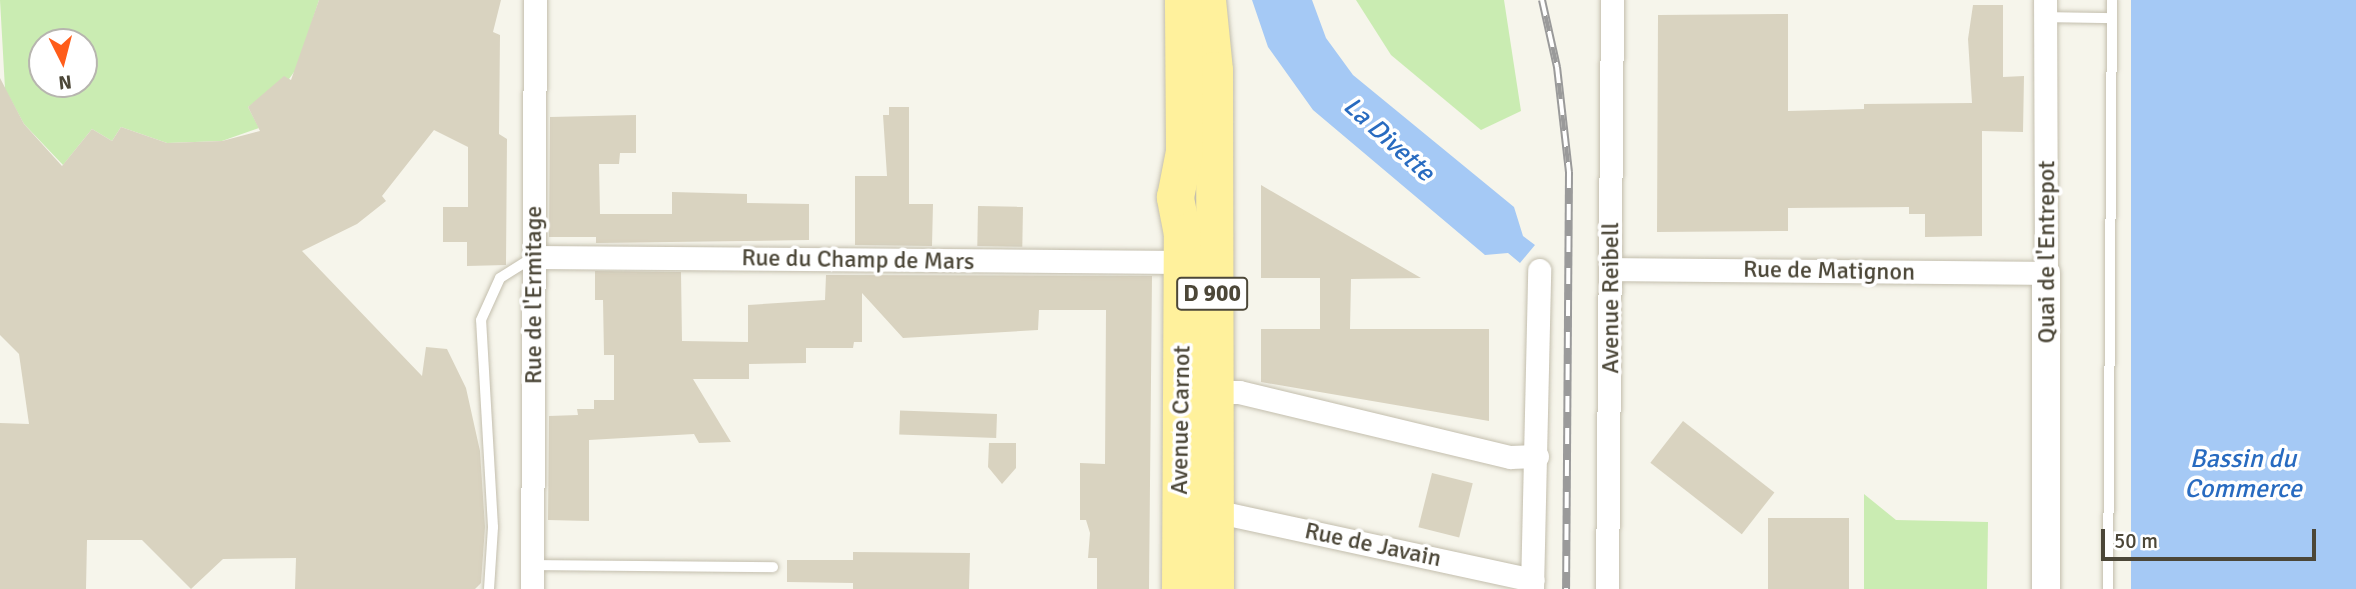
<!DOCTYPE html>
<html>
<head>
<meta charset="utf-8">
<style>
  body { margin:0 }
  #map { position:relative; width:2356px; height:589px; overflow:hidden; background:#f6f5eb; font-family:Signika,sans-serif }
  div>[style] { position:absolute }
  .green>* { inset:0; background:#caecb2 }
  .water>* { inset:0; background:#a5c9f5; transform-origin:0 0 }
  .building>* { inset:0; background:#d9d3c0; transform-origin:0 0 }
  .roads { filter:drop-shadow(0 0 2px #c3bead) drop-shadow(0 0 2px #c3bead) }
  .service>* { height:10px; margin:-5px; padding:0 5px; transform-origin:5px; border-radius:5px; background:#fff }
  .minor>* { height:23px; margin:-11.5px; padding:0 11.5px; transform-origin:11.5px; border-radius:11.5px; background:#fff }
  .tertiary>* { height:28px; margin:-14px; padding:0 14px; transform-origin:14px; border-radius:14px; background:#fff }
  .primary>* { height:37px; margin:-18.5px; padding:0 18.5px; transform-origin:18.5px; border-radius:18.5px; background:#fff19c }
  .rail>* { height:8px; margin-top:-4px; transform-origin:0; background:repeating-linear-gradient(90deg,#fff 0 16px,#9a9a9a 0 32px); box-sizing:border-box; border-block:2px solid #9a9a9a }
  span { translate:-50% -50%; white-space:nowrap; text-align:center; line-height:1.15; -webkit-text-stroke:7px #fff; paint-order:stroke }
  .shield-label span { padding:2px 5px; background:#fff; border:2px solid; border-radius:5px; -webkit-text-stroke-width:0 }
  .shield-label { font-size:23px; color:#4c4738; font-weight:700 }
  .street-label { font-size:24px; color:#4c4738 }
  .water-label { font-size:26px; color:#286bc0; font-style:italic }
  .north { position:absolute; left:28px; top:28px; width:70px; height:70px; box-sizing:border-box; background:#fff; border:2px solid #b7b5af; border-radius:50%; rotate:174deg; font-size:19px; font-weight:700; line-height:28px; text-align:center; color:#4c4738 }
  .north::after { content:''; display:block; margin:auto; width:24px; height:32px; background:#ff5d1a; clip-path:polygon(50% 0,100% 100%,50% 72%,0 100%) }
  .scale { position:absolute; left:2101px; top:529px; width:215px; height:32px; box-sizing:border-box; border:4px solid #4c4738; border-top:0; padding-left:9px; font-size:21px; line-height:24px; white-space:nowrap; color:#4c4738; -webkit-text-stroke:5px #fff; paint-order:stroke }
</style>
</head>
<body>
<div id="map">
  <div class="green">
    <i style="clip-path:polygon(evenodd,0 0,319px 0,297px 68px,289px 79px,248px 107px,259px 128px,222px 141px,167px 143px,121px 127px,112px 141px,92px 129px,63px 165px,24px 124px,5px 89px,0 0,42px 42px,84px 42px,84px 84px,42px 84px,42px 42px)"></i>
    <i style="clip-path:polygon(1356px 0,1504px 0,1521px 111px,1481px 130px,1391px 55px)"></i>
    <i style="clip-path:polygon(1864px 494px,1896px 520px,1988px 522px,1987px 589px,1864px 589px)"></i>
  </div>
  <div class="water">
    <i style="clip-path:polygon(1252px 0,1312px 0,1326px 38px,1353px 75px,1514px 207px,1523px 236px,1535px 245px,1520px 263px,1508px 253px,1485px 255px,1313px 110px,1268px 47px)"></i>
    <i style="left:2131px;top:0;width:225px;height:589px"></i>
  </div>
  <div class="building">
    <i style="clip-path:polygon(319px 0,501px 0,493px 32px,500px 35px,499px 134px,507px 139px,506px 265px,467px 266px,467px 242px,443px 242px,443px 207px,468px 207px,468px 147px,434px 130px,382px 196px,386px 201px,357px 224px,302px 251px,422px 376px,426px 347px,447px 349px,466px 388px,480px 451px,485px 527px,481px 583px,475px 589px,295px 589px,296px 558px,223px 559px,191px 589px,142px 540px,87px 540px,86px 589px,0 589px,0 423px,29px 424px,19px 354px,0 335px,0 78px,24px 124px,62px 166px,92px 129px,112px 141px,121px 127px,167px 143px,222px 141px,260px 131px,248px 107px,284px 76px,291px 80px)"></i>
    <i style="clip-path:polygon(1973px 5px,2003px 5px,2003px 77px,2024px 76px,2023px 132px,1982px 131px,1982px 236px,1925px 237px,1925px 214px,1909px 214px,1909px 207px,1788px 208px,1788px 231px,1657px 232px,1658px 15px,1788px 14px,1788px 111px,1864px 109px,1864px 104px,1972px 103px,1968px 39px)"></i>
    <i style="clip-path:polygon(889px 107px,909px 107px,909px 204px,933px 204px,932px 246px,855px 245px,855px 176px,887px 176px,883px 115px,889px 115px)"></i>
    <i style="clip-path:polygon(636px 115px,636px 153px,620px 153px,619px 164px,599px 164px,600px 214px,672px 214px,672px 192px,747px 194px,747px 203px,809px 204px,809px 240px,596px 243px,596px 237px,549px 237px,550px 117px)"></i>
    <i style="clip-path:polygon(1261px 185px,1421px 278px,1351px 279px,1350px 329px,1489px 329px,1489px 421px,1261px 382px,1261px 329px,1320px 329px,1320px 278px,1261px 278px)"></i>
    <i style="left:978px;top:206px;width:45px;height:40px;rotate:1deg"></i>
    <i style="clip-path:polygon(595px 271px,681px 272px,682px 341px,748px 342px,748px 305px,825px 300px,826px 275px,1152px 276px,1149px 589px,1097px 589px,1097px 558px,1088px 558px,1090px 533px,1086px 520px,1080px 520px,1080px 463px,1105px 464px,1106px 310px,1039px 310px,1038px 330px,903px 338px,862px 293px,862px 342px,854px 342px,853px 348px,806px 348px,806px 363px,749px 364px,749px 379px,693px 379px,731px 442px,699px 443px,694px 434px,589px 440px,589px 521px,548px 520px,549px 416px,578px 415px,577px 409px,594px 409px,594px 400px,614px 400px,614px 355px,604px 355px,603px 300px,595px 300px)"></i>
    <i style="left:997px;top:414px;width:24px;height:97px;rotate:92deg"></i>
    <i style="left:1683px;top:421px;width:116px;height:53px;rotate:38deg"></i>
    <i style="clip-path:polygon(989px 443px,1016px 443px,1016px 468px,1002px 484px,988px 467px)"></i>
    <i style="left:1432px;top:473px;width:42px;height:56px;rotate:14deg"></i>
    <i style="left:1768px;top:518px;width:81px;height:71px"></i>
    <i style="clip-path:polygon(853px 552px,970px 553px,969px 589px,853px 589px,853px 583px,787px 582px,787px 560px,853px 560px)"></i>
  </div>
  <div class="roads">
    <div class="service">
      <i style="left:2045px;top:17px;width:67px;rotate:0.9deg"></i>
      <i style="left:532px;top:565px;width:241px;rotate:0.5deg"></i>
      <i style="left:489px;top:589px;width:62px;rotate:-86.3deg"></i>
      <i style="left:493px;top:527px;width:207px;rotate:-93.3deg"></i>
      <i style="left:481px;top:320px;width:46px;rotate:-65.7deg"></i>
      <i style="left:500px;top:278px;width:38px;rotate:-32deg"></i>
      <i style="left:2108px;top:589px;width:589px;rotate:-89.61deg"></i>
    </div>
    <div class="minor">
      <i style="left:534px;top:257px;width:647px;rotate:0.44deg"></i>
      <i style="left:1612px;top:269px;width:434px;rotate:0.5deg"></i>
      <i style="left:2046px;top:273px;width:273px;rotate:-90.2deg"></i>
      <i style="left:1212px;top:392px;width:27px"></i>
      <i style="left:1239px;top:392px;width:279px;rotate:13.5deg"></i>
      <i style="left:1510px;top:457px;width:27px;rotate:-2deg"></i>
      <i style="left:1214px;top:511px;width:326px;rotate:12.2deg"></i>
      <i style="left:532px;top:589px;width:589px;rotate:-89.71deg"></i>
      <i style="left:1532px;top:589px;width:319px;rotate:-88.7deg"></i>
      <i style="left:1607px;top:589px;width:589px;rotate:-89.51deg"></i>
    </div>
    <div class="tertiary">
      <i style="left:2046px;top:589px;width:316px;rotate:-90deg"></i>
    </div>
    <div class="primary">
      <i style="left:1207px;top:0;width:70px;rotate:84.3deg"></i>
      <i style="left:1214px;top:70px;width:519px;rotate:89.89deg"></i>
      <i style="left:1180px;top:589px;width:355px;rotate:-89.7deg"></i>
      <i style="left:1182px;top:234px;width:38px;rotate:-101deg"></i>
      <i style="left:1175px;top:197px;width:47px;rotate:-78.9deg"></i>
      <i style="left:1184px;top:151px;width:151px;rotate:-90.4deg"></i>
    </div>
  </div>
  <div class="rail">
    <i style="left:1542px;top:0;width:69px;rotate:77.4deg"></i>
    <i style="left:1557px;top:67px;width:106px;rotate:83.5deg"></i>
    <i style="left:1569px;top:172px;width:417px;rotate:90.4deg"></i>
  </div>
  <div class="shield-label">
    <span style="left:1212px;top:294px">D 900</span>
  </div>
  <div class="street-label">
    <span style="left:2047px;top:252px;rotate:-90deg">Quai de l'Entrepot</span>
    <span style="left:858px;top:260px;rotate:1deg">Rue du Champ de Mars</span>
    <span style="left:1829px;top:271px;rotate:1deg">Rue de Matignon</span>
    <span style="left:534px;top:295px;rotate:-90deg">Rue de l'Ermitage</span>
    <span style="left:1611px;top:298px;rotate:-90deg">Avenue Reibell</span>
    <span style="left:1181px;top:420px;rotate:-89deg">Avenue Carnot</span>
    <span style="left:1373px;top:545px;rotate:12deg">Rue de Javain</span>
  </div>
  <div class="water-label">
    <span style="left:1388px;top:140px;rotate:42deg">La Divette</span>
    <span style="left:2243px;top:475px">Bassin du<br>Commerce</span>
  </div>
  <div class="north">N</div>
  <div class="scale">50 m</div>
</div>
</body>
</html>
